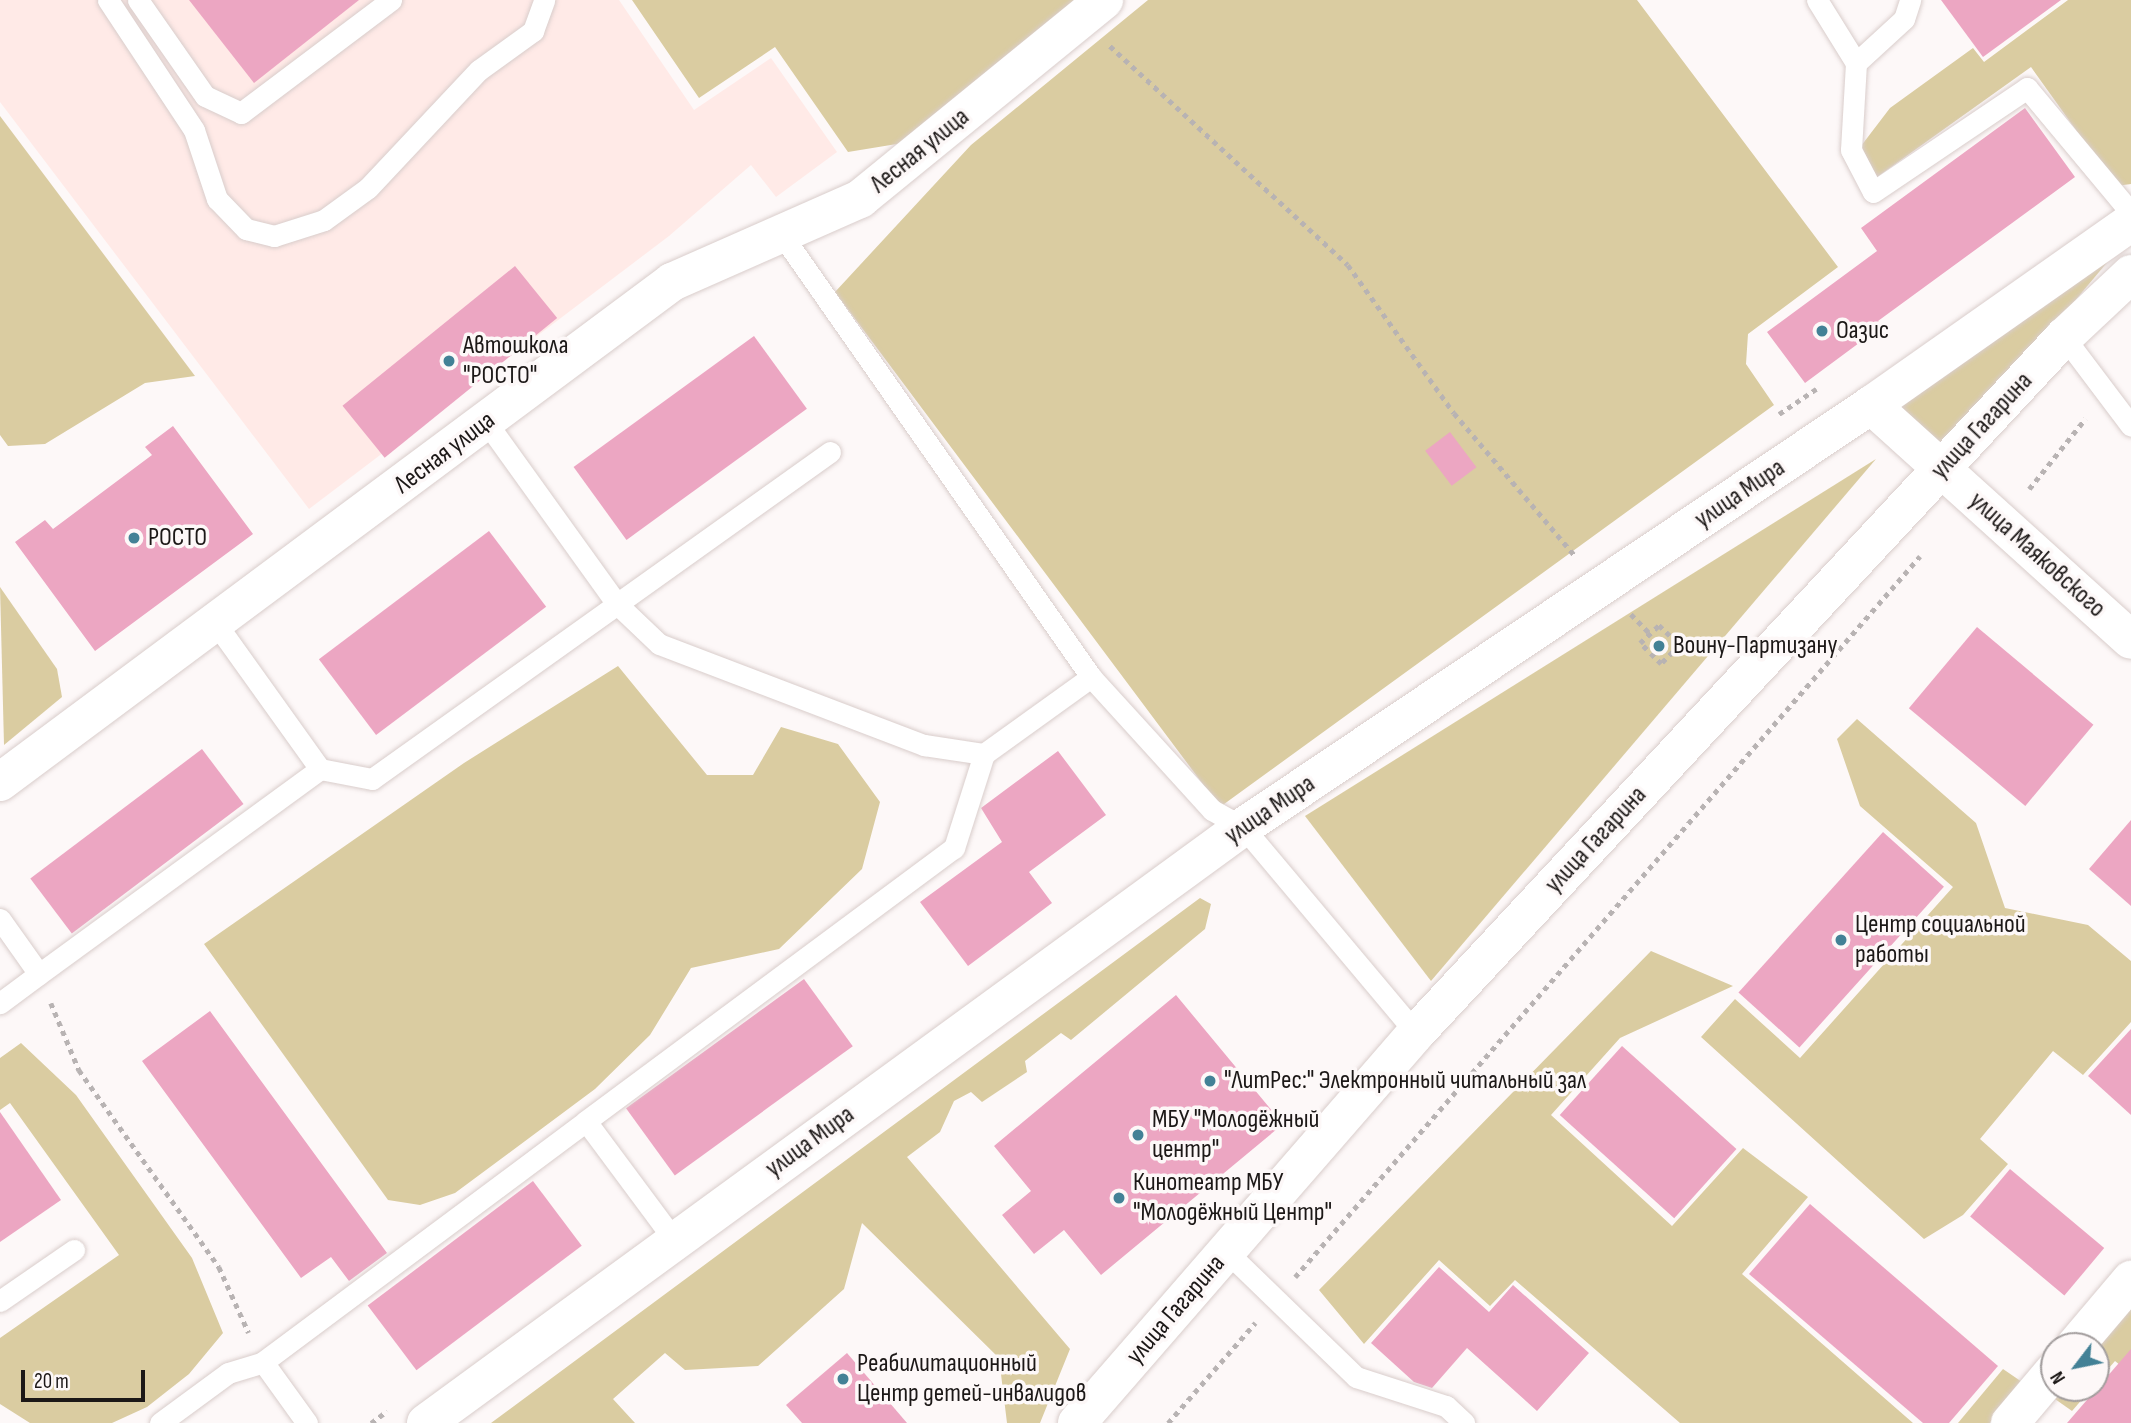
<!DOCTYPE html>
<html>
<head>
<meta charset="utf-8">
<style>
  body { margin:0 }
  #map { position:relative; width:2131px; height:1423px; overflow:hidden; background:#fdf8f8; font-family:"Sofia Sans Condensed",sans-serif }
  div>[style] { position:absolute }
  .built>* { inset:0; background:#ffeae7 }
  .green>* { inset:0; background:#dacca1 }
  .building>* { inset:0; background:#eca6c2; transform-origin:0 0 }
  .path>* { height:4.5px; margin-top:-2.25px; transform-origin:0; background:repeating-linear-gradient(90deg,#b8b3b3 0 5px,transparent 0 10px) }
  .roads { filter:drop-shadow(0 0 2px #d9cdcb) drop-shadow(0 0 2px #d9cdcb) }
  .service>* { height:21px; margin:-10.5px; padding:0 10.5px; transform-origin:10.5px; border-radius:10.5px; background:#fff }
  .minor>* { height:38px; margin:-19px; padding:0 19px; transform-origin:19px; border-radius:19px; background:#fff }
  .dots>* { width:19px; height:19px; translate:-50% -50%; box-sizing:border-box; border:4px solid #fdf8f8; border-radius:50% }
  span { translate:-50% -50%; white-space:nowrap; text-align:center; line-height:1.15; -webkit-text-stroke:7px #fdf8f8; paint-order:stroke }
  .street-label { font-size:26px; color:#1c1817 }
  .poi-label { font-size:26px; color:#1c1817 }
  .left { translate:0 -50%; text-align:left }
  .north { position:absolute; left:2040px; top:1332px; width:70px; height:70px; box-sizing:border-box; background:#fdf8f8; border:2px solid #a39e9e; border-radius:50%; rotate:238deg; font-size:19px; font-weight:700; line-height:28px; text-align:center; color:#1c1817 }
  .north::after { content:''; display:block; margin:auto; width:24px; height:32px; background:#438196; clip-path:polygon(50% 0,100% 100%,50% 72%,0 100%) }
  .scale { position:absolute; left:21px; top:1370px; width:124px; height:32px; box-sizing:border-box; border:4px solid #1c1817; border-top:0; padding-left:9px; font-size:21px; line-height:24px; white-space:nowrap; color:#1c1817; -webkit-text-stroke:5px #fdf8f8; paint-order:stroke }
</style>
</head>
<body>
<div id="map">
  <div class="built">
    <i style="clip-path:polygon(0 0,619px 0,694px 110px,771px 58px,837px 152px,776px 197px,751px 165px,669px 236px,309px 509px,0 102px)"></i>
  </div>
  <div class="green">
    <i style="clip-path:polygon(632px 0,1086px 0,915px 141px,848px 152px,775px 47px,699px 98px)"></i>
    <i style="clip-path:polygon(1148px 0,1637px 0,1838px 267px,1748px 334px,1746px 364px,1774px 405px,1220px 807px,835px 292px,971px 145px)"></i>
    <i style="clip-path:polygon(2068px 0,2131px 0,2131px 184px,2116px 186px,2031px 67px,1877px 177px,1861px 146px,1890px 108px,1973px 48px,1984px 62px)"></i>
    <i style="clip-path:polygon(0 116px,195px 376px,145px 383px,45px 444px,8px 446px,0 435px)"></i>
    <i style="clip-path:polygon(2125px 241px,1944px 457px,1896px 406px)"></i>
    <i style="clip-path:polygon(1876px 459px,1431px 981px,1305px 816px)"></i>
    <i style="clip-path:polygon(0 587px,57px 669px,62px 697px,4px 745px)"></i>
    <i style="clip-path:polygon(618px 666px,707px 775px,753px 775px,781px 727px,838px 744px,880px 802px,862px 869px,779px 949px,691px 968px,650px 1035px,595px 1089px,455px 1193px,420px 1205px,388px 1200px,204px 944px,464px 763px)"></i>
    <i style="clip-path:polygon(1857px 719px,1976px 823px,2005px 908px,2088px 925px,2131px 961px,2131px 1022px,2083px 1075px,2053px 1051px,1980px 1139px,2008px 1164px,1963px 1215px,1924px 1239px,1701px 1037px,1735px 999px,1800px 1058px,1953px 887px,1860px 806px,1837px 739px)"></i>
    <i style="clip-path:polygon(1200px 898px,1211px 904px,1205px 929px,1071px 1040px,1061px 1033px,1025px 1061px,1027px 1072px,982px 1102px,971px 1092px,954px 1101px,940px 1132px,907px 1157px,1070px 1349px,1040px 1423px,1007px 1423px,999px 1358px,862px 1223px,844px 1289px,758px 1366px,685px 1370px,665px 1353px,613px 1399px,635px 1423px,491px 1423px)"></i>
    <i style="clip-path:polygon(1651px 951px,1733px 986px,1620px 1038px,1551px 1115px,1672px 1226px,1743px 1148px,1808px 1197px,1742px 1274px,1913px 1423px,1680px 1423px,1515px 1280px,1490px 1306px,1439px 1260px,1364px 1344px,1319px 1290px)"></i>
    <i style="clip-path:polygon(21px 1043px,76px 1095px,192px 1258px,223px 1333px,189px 1374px,147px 1407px,112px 1423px,30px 1423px,0 1404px,0 1338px,119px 1255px,10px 1103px,0 1110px,0 1058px)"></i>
    <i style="clip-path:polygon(2131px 1305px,2131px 1374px,2115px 1361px,2096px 1383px,2096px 1348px)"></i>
    <i style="clip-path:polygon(2003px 1369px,2022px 1382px,1990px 1423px,1958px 1423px)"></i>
    <i style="clip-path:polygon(2064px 1388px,2092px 1388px,2072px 1411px,2055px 1399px)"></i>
  </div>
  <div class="building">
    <i style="clip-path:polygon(189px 0,359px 0,254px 83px)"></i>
    <i style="clip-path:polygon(1941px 0,2061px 0,1983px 57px)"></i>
    <i style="clip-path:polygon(2025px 108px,2075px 177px,1878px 321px,1882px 326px,1805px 383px,1767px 332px,1877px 251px,1861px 228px)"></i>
    <i style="left:515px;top:266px;width:67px;height:222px;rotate:51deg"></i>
    <i style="left:754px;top:336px;width:90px;height:223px;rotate:54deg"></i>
    <i style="clip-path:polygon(173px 426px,253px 534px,95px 651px,15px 542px,45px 520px,53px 529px,152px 455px,145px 447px)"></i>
    <i style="left:1450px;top:432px;width:44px;height:31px;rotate:53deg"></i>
    <i style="left:489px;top:531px;width:95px;height:213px;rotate:53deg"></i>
    <i style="left:1977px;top:627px;width:152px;height:106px;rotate:40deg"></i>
    <i style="left:202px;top:749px;width:69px;height:215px;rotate:53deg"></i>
    <i style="clip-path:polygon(1058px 751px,1106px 815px,1029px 872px,1052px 903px,968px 966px,920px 902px,1002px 842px,981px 808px)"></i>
    <i style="clip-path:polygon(2131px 820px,2131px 906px,2089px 869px)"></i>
    <i style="left:1883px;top:832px;width:82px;height:216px;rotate:42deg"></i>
    <i style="left:804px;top:979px;width:83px;height:220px;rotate:54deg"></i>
    <i style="clip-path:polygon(1176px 995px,1283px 1124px,1101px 1275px,1064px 1230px,1034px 1254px,1002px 1215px,1031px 1191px,994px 1146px)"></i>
    <i style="clip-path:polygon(210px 1011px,387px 1253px,349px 1281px,331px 1257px,301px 1278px,142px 1061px)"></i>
    <i style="clip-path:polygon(2131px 1029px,2131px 1115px,2088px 1076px)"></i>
    <i style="left:1622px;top:1046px;width:154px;height:93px;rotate:42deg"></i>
    <i style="clip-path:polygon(0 1112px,61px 1200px,0 1242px)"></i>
    <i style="left:2010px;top:1169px;width:123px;height:62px;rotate:40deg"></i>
    <i style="left:533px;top:1181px;width:81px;height:207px;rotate:53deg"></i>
    <i style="clip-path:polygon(1810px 1204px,1998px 1366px,1949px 1423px,1923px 1423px,1749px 1274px)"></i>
    <i style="clip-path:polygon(1439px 1267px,1489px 1312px,1513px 1285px,1589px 1353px,1537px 1411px,1467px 1348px,1432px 1388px,1414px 1382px,1371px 1343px)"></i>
    <i style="clip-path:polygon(2131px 1349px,2131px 1423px,2067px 1423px)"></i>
    <i style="clip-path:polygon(847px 1353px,907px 1423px,802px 1423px,786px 1405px)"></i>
  </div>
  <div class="path">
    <i style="left:1110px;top:46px;width:323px;rotate:42.6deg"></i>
    <i style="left:1348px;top:265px;width:182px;rotate:54.4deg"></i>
    <i style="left:1454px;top:413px;width:189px;rotate:49.7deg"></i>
    <i style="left:1779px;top:414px;width:45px;rotate:-34deg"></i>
    <i style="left:2029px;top:489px;width:90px;rotate:-51.3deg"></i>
    <i style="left:1631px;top:614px;width:28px;rotate:46deg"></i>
    <i style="left:1659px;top:625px;width:29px;rotate:44deg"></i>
    <i style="left:1680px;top:645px;width:27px;rotate:135deg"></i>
    <i style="left:1661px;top:664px;width:30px;rotate:-135deg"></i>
    <i style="left:1640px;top:643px;width:26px;rotate:-43deg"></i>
    <i style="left:51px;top:1003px;width:73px;rotate:67.3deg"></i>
    <i style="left:79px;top:1070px;width:242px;rotate:54.6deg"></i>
    <i style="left:219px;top:1267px;width:72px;rotate:65.6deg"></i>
    <i style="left:1295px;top:1277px;width:954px;rotate:-49.08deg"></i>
    <i style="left:371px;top:1423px;width:20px;rotate:-37deg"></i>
    <i style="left:1168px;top:1423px;width:133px;rotate:-49deg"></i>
  </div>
  <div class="roads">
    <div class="service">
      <i style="left:108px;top:0;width:156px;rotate:56.5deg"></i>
      <i style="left:194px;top:130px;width:73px;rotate:71.6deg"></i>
      <i style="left:217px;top:199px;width:42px;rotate:46deg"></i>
      <i style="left:246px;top:229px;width:29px;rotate:14deg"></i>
      <i style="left:274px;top:236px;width:52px;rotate:-17.7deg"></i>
      <i style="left:324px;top:220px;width:54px;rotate:-36deg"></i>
      <i style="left:368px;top:188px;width:162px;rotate:-46.8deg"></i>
      <i style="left:479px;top:70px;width:67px;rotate:-35.8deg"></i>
      <i style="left:533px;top:31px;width:33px;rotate:-70deg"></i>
      <i style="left:138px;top:0;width:117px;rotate:55.1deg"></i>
      <i style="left:205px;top:96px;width:40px;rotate:25deg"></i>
      <i style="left:241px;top:113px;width:188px;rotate:-37deg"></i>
      <i style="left:1817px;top:0;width:74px;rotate:58.2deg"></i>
      <i style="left:1856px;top:63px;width:87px;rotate:93.3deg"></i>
      <i style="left:1851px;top:150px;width:47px;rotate:62.4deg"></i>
      <i style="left:1873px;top:192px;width:186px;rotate:-34deg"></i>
      <i style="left:2027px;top:88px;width:163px;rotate:50.2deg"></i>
      <i style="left:1856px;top:63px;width:65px;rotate:-42.5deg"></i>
      <i style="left:1904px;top:19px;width:20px;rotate:-72deg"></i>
      <i style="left:780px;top:232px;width:543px;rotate:55.05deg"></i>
      <i style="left:1091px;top:677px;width:180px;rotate:47.7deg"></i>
      <i style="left:1212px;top:810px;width:35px;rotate:29deg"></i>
      <i style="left:1243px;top:827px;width:269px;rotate:50deg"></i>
      <i style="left:2064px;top:337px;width:111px;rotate:53deg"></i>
      <i style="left:830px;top:452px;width:262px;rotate:144.5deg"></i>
      <i style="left:617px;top:604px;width:58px;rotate:43.6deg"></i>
      <i style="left:659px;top:644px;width:284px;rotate:20.9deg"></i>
      <i style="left:924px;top:745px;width:61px;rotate:8.5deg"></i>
      <i style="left:320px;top:769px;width:53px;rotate:10.9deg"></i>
      <i style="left:372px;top:779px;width:301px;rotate:-35.5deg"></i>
      <i style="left:617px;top:604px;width:224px;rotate:-125.7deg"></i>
      <i style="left:0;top:919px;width:67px;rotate:54.7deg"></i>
      <i style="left:39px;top:974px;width:49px;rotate:143.4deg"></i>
      <i style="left:39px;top:974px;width:348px;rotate:-36.1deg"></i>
      <i style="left:320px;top:769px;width:178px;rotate:-125.6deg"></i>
      <i style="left:675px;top:1241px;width:149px;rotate:-126.6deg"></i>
      <i style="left:586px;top:1121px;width:458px;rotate:-36.6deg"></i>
      <i style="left:954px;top:848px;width:99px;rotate:-72.3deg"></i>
      <i style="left:984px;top:754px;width:132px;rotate:-35.7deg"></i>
      <i style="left:1226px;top:1251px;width:181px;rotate:44.1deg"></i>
      <i style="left:1356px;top:1377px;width:95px;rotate:17.9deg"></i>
      <i style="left:1446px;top:1406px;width:25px;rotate:43deg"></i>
      <i style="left:0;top:1301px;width:90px;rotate:-34.6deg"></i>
      <i style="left:160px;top:1423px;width:84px;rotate:-36.3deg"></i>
      <i style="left:228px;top:1373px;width:37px;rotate:-17deg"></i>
      <i style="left:307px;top:1423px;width:75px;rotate:-125.8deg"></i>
      <i style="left:263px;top:1362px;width:403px;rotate:-36.7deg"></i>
    </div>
    <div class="minor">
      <i style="left:1871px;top:405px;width:350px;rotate:42.1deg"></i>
      <i style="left:0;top:782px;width:838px;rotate:-36.65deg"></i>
      <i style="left:672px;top:282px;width:206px;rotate:-23.8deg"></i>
      <i style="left:860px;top:199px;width:315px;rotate:-39.2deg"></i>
      <i style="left:2075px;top:1346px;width:87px;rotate:-49.7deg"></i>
      <i style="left:426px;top:1423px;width:1011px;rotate:-36.11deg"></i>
      <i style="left:1243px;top:827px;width:757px;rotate:-33.9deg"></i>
      <i style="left:1871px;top:405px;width:318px;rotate:-35.1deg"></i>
      <i style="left:1077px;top:1423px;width:517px;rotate:-49deg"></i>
      <i style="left:1416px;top:1033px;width:951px;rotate:-47.05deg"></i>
      <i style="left:2064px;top:337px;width:92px;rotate:-43.2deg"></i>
      <i style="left:2010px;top:1423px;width:68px;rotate:-49.8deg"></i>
    </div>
  </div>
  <div class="dots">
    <i style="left:1822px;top:331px;background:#438196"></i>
    <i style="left:449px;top:361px;background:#438196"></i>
    <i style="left:134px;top:538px;background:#438196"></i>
    <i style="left:1659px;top:646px;background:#438196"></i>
    <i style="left:1841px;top:940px;background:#438196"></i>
    <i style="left:1210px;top:1081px;background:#438196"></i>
    <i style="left:1138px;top:1135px;background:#438196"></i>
    <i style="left:1119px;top:1198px;background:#438196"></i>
    <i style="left:843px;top:1379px;background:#438196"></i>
  </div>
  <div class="street-label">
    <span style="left:920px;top:151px;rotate:-39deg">Лесная улица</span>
    <span style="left:1982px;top:426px;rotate:-47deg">улица Гагарина</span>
    <span style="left:445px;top:453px;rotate:-37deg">Лесная улица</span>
    <span style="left:1740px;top:494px;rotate:-34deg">улица Мира</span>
    <span style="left:2037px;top:555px;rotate:42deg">улица Маяковского</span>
    <span style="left:1270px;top:810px;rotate:-34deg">улица Мира</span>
    <span style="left:1596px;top:840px;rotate:-47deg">улица Гагарина</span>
    <span style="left:810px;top:1142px;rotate:-36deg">улица Мира</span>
    <span style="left:1176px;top:1310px;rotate:-49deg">улица Гагарина</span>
  </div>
  <div class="poi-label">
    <span class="left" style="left:1836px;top:331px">Оазис</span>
    <span class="left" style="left:463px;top:361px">Автошкола<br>"РОСТО"</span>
    <span class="left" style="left:148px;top:538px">РОСТО</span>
    <span class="left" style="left:1673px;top:646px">Воину-Партизану</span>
    <span class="left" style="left:1855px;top:940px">Центр социальной<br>работы</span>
    <span class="left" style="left:1224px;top:1081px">"ЛитРес:" Электронный читальный зал</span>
    <span class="left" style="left:1152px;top:1135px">МБУ "Молодёжный<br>центр"</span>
    <span class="left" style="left:1133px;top:1198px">Кинотеатр МБУ<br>"Молодёжный Центр"</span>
    <span class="left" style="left:857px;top:1379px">Реабилитационный<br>Центр детей-инвалидов</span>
  </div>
  <div class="north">N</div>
  <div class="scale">20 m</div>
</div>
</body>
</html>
